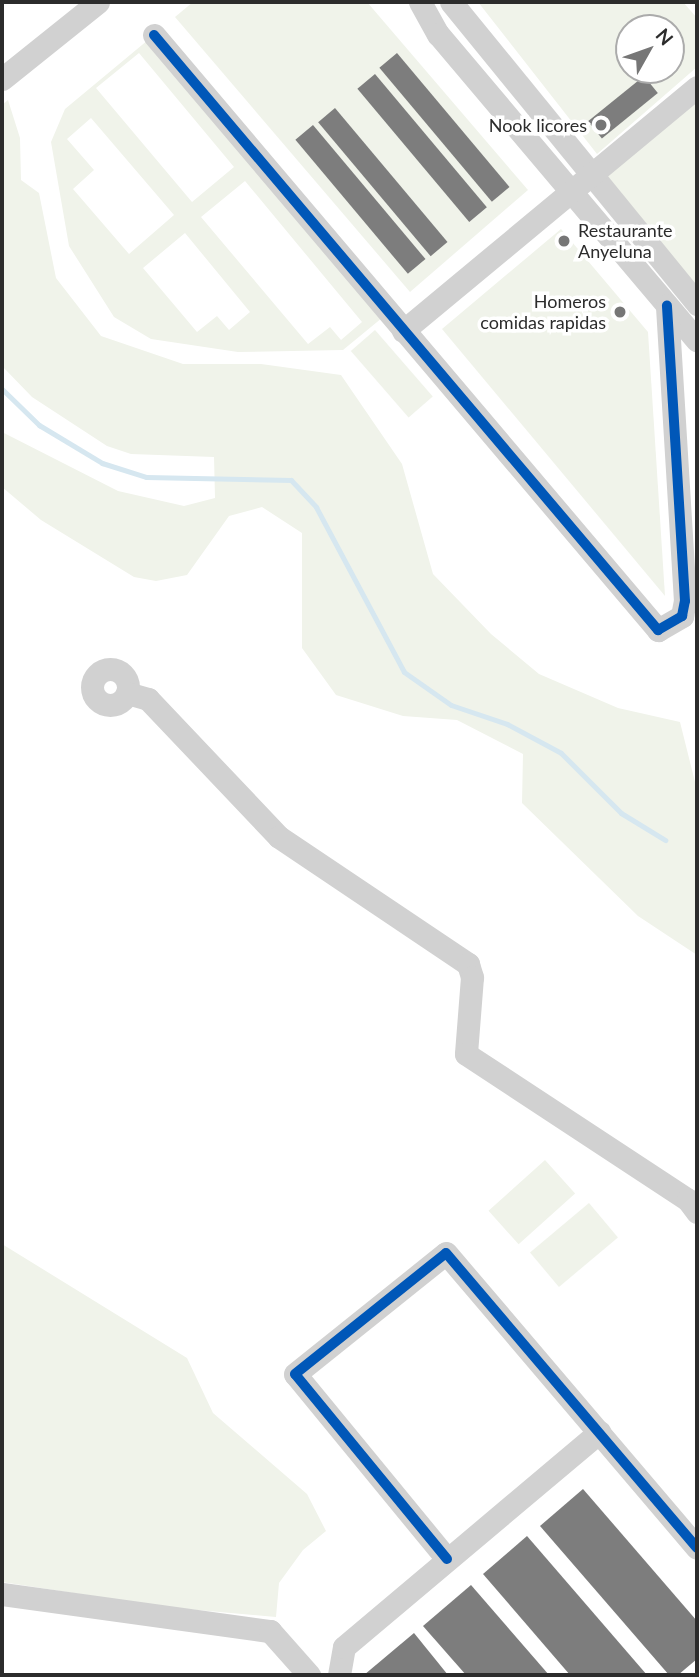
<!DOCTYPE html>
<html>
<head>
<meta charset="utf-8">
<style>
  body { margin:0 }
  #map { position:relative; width:699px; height:1677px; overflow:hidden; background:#fff; font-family:Lato,sans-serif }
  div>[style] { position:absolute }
  .green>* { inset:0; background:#f0f3ea; transform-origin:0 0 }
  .stream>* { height:5px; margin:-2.5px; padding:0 2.5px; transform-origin:2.5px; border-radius:2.5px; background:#d6e7f0 }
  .building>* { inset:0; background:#7d7d7d; transform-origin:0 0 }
  .minor>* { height:23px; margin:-11.5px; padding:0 11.5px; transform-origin:11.5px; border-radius:11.5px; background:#d1d1d1 }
  .minor>.ring { margin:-11.5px; padding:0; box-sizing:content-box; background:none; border:23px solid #d1d1d1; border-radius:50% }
  .cycleway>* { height:10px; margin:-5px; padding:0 5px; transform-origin:5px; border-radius:5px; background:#0057b8 }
  .dots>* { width:19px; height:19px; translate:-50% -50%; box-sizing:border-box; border:4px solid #fff; border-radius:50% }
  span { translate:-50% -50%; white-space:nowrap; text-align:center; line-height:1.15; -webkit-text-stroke:7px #fff; paint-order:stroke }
  .poi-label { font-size:18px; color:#2c2c2c }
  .right { translate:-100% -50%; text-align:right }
  .left { translate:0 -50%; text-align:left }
  .frame { position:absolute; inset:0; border:4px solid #2c2c2c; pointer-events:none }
  .north { position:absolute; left:615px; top:14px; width:70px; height:70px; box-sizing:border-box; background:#fff; border:2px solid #ababab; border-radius:50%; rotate:50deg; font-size:19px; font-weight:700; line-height:28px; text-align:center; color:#2c2c2c }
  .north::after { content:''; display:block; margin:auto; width:24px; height:32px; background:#767676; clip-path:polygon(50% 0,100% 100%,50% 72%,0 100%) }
</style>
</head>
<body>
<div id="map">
  <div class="green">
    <i style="clip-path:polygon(193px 2px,367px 2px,528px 190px,410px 292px,175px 17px)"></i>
    <i style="clip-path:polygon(evenodd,478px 2px,683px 2px,697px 18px,697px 67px,597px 154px,478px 2px,629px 28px,671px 28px,671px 70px,629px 70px,629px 28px)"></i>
    <i style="clip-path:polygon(evenodd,154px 35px,388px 313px,343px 350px,238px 352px,151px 339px,114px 317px,69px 246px,51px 142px,65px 109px,154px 35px,139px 53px,234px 167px,192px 202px,96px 88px,139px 53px,154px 35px,91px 118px,174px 215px,129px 254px,73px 189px,94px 170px,67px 139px,91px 118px,154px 35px,245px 181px,362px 322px,341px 340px,330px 327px,308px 344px,201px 217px,245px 181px,154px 35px,185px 233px,250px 312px,229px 330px,217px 316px,197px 332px,143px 268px,185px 233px)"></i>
    <i style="clip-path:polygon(697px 87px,697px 304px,591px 177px)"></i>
    <i style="clip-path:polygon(8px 100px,20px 138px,21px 180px,39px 193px,56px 278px,101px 336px,183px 364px,261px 364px,341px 375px,402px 464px,433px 574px,491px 634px,539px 674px,618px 708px,680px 722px,697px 790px,697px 955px,638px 916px,522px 803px,523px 754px,457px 720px,403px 716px,336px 695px,302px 648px,302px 533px,262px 507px,229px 516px,187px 575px,156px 581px,134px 577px,41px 520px,2px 487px,2px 432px,118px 491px,184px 506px,215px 498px,214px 457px,131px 454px,107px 446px,32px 397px,2px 366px,2px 105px)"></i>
    <i style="clip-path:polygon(561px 229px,648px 332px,665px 596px,442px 329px)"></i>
    <i style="left:375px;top:330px;width:88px;height:32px;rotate:49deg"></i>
    <i style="left:545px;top:1160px;width:45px;height:76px;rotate:48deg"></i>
    <i style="left:589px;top:1203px;width:45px;height:77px;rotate:50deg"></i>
    <i style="clip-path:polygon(2px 1244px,187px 1358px,213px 1413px,307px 1494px,326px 1531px,303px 1550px,279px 1583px,276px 1617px,164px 1607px,2px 1582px)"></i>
  </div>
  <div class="stream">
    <i style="left:2px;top:389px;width:52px;rotate:44.2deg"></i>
    <i style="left:39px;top:425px;width:74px;rotate:31.1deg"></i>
    <i style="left:102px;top:463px;width:46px;rotate:17.7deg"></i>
    <i style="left:146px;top:477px;width:145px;rotate:1.2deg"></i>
    <i style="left:291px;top:480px;width:37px;rotate:47deg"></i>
    <i style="left:316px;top:507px;width:187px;rotate:61.9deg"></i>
    <i style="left:404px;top:672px;width:57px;rotate:35.1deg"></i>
    <i style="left:451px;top:705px;width:59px;rotate:18.7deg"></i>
    <i style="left:507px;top:724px;width:61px;rotate:28.2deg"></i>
    <i style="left:561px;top:753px;width:85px;rotate:45deg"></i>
    <i style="left:621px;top:813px;width:52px;rotate:31.5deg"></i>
  </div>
  <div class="building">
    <i style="left:397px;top:53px;width:175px;height:23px;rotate:50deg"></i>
    <i style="left:375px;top:74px;width:174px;height:23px;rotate:50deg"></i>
    <i style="left:644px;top:76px;width:22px;height:72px;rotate:51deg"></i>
    <i style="left:335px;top:108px;width:175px;height:22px;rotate:50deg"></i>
    <i style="left:313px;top:125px;width:175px;height:23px;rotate:50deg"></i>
    <i style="clip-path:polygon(583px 1489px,697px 1621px,697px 1659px,678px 1675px,669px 1675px,540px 1526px)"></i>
    <i style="clip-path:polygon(527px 1536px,647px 1675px,570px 1675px,483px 1574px)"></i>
    <i style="clip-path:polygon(471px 1585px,549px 1675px,466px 1675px,423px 1626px)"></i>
    <i style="clip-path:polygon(414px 1633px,448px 1675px,364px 1675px)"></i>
  </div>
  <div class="minor">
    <i style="left:420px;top:2px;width:37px;rotate:61deg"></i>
    <i style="left:438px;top:34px;width:401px;rotate:49.8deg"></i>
    <i style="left:451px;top:2px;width:390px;rotate:50.8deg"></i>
    <i style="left:154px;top:35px;width:780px;rotate:49.73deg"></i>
    <i style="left:658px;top:630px;width:28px;rotate:-30deg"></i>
    <i style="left:682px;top:616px;width:15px;rotate:-79deg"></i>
    <i style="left:685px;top:601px;width:296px;rotate:-93.5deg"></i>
    <i style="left:2px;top:79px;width:123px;rotate:-38.7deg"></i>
    <i style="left:403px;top:331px;width:382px;rotate:-39.7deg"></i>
    <i class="ring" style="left:92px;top:669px;width:13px;height:13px"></i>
    <i style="left:127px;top:693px;width:22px;rotate:16deg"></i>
    <i style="left:148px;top:699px;width:190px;rotate:46.5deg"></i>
    <i style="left:279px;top:837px;width:228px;rotate:33.9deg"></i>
    <i style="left:468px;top:964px;width:14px;rotate:73deg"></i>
    <i style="left:472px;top:977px;width:77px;rotate:94.5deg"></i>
    <i style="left:466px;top:1054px;width:266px;rotate:33.3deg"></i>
    <i style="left:688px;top:1200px;width:15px;rotate:53deg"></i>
    <i style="left:447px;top:1559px;width:239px;rotate:-129.4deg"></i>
    <i style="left:295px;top:1374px;width:193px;rotate:-38.7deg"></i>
    <i style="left:446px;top:1253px;width:387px;rotate:49.6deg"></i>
    <i style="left:2px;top:1594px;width:271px;rotate:7.9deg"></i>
    <i style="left:270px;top:1631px;width:59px;rotate:48.4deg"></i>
    <i style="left:339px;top:1675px;width:28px;rotate:-80deg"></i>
    <i style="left:344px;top:1647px;width:334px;rotate:-40.1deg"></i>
  </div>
  <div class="cycleway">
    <i style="left:154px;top:35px;width:780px;rotate:49.73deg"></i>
    <i style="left:658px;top:630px;width:28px;rotate:-30deg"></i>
    <i style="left:682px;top:616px;width:15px;rotate:-79deg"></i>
    <i style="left:685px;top:601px;width:296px;rotate:-93.5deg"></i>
    <i style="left:447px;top:1559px;width:239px;rotate:-129.4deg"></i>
    <i style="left:295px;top:1374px;width:193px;rotate:-38.7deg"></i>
    <i style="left:446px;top:1253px;width:387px;rotate:49.6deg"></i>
  </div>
  <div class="dots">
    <i style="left:601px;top:125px;background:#767676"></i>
    <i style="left:564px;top:241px;background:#767676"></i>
    <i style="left:620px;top:312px;background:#767676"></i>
  </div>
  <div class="poi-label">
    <span class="right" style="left:587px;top:125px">Nook licores</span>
    <span class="left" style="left:578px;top:241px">Restaurante<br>Anyeluna</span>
    <span class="right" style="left:606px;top:312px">Homeros<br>comidas rapidas</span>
  </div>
  <div class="frame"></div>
  <div class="north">N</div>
</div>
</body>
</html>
